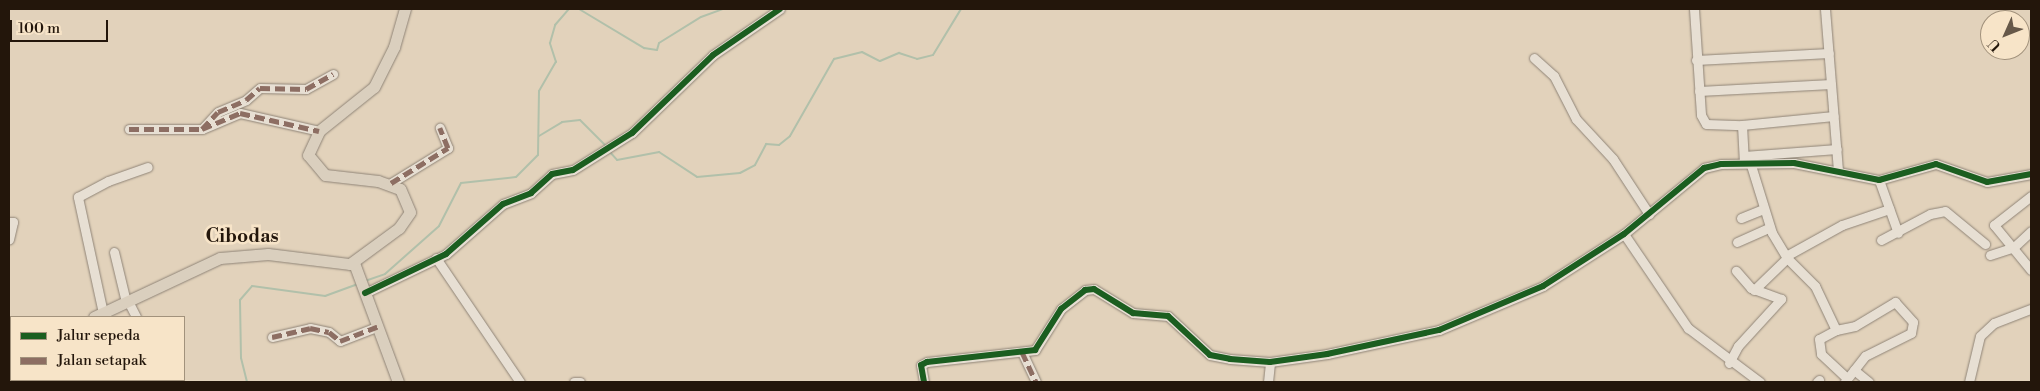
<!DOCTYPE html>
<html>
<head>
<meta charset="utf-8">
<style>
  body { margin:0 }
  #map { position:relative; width:2040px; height:391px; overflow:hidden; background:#e2d2bb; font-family:"Libre Bodoni",serif }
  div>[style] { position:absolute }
  .stream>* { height:2px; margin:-1px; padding:0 1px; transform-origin:1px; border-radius:1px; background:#b1c0aa }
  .roads { filter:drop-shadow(0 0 1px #8f8477) drop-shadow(0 0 1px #8f8477) }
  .minor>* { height:9px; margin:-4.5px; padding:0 4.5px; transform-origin:4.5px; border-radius:4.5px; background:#e7dfd3 }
  .major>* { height:11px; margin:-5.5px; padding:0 5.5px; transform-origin:5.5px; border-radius:5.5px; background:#dacfbe }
  .quiet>* { height:5px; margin-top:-2.5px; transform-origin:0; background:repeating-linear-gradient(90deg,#8d6e63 0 10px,transparent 0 15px) }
  .cycleway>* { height:6px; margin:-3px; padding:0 3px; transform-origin:3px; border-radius:3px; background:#1b5e20 }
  span { translate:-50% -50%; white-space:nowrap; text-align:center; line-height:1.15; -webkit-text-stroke:5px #f7e4c8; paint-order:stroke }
  .quarter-label { font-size:19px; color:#23160b; font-weight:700 }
  .frame { position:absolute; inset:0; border:10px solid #23160b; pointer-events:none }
  .legend { position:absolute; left:10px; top:316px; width:175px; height:65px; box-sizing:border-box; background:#f7e4c8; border:1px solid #a2927c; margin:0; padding:6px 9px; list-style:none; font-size:15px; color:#23160b }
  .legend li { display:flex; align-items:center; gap:10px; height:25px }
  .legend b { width:25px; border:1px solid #a2927c }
  .north { position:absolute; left:1980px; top:10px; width:50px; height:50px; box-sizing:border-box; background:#f7e4c8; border:1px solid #a2927c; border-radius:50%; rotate:226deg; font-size:14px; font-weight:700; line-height:20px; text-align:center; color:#23160b }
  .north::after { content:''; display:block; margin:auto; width:18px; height:22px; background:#665849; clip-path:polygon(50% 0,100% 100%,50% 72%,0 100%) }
  .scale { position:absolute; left:10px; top:20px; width:98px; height:22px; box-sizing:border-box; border:2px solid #23160b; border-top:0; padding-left:6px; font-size:15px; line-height:18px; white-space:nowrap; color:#23160b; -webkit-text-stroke:4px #f7e4c8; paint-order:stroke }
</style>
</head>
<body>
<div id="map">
  <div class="stream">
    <i style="left:579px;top:9px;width:76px;rotate:31deg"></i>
    <i style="left:644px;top:48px;width:13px;rotate:9deg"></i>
    <i style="left:657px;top:50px;width:7px;rotate:-74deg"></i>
    <i style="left:659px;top:43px;width:49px;rotate:-31.8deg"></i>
    <i style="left:701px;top:17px;width:23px;rotate:-20deg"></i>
    <i style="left:539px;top:136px;width:27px;rotate:-31deg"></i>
    <i style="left:562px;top:122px;width:18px;rotate:-6deg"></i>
    <i style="left:580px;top:120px;width:35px;rotate:45deg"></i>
    <i style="left:609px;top:151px;width:12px;rotate:48deg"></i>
    <i style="left:617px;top:160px;width:43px;rotate:-10.8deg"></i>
    <i style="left:659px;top:152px;width:45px;rotate:33.3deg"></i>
    <i style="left:697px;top:177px;width:43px;rotate:-5.3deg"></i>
    <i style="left:740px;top:173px;width:17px;rotate:-28deg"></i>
    <i style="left:755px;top:165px;width:24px;rotate:-62deg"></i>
    <i style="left:766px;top:144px;width:13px;rotate:4deg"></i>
    <i style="left:779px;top:145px;width:14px;rotate:-39deg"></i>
    <i style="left:790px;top:136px;width:89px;rotate:-60.3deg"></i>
    <i style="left:834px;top:59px;width:29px;rotate:-14deg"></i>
    <i style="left:862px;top:52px;width:20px;rotate:27deg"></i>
    <i style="left:880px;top:61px;width:21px;rotate:-23deg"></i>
    <i style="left:899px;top:53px;width:19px;rotate:18deg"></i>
    <i style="left:917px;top:59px;width:16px;rotate:-14deg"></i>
    <i style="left:933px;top:55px;width:54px;rotate:-58.7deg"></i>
    <i style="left:365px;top:281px;width:21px;rotate:-19deg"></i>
    <i style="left:385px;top:274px;width:72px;rotate:-41.6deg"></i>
    <i style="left:439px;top:226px;width:48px;rotate:-62.9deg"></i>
    <i style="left:461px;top:183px;width:55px;rotate:-6.2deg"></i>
    <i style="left:516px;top:177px;width:31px;rotate:-45deg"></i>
    <i style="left:538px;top:155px;width:64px;rotate:-89.1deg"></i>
    <i style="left:539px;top:91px;width:34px;rotate:-60deg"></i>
    <i style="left:556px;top:62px;width:20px;rotate:-108deg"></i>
    <i style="left:550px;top:43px;width:19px;rotate:-74deg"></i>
    <i style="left:555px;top:25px;width:21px;rotate:-49deg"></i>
    <i style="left:247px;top:382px;width:25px;rotate:-104deg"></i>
    <i style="left:241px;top:358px;width:58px;rotate:-91deg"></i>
    <i style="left:240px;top:300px;width:18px;rotate:-49deg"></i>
    <i style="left:252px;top:286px;width:74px;rotate:7.8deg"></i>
    <i style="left:325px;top:296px;width:35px;rotate:-20deg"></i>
  </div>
  <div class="roads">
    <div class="minor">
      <i style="left:1694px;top:9px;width:106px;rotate:86.2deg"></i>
      <i style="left:1701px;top:115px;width:10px;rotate:61deg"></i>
      <i style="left:1706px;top:124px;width:36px;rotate:2deg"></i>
      <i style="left:1742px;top:125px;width:37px;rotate:87deg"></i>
      <i style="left:1825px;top:9px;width:163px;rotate:85.4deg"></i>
      <i style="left:1534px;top:58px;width:27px;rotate:42deg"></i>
      <i style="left:1554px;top:76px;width:48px;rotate:62.9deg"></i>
      <i style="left:1576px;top:119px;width:54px;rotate:47.2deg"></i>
      <i style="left:1613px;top:159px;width:66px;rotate:56.8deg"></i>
      <i style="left:1696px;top:60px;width:133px;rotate:-3deg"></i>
      <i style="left:1699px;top:91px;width:132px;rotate:-3deg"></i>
      <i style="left:1742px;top:125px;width:92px;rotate:-5.6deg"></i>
      <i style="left:129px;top:129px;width:73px"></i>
      <i style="left:202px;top:129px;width:41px;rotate:-22.8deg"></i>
      <i style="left:240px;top:113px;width:81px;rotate:12.8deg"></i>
      <i style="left:202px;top:129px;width:23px;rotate:-47deg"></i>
      <i style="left:218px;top:112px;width:30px;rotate:-23deg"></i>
      <i style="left:246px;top:100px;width:18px;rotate:-41deg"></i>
      <i style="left:260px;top:88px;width:46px;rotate:1.2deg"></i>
      <i style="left:306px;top:89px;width:31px;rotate:-29deg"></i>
      <i style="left:1744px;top:156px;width:93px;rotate:-4.3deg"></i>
      <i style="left:1750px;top:162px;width:74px;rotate:72.8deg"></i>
      <i style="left:1772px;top:233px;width:29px;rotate:59deg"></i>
      <i style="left:1787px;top:258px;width:40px;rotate:45deg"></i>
      <i style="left:1815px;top:286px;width:49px;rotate:64.5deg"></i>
      <i style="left:1836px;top:330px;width:19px;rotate:152deg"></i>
      <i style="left:1819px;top:339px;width:15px;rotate:82deg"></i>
      <i style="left:1821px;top:354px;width:35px;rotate:43deg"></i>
      <i style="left:1879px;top:180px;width:56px;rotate:70.3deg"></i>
      <i style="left:391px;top:183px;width:67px;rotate:-31.6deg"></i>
      <i style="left:448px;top:148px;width:22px;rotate:-112deg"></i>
      <i style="left:2031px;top:196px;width:47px;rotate:141.9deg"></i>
      <i style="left:1994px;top:225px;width:58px;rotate:50.6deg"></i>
      <i style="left:1741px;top:218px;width:24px;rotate:-22deg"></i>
      <i style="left:9px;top:222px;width:4px"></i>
      <i style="left:13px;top:222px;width:18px;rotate:103deg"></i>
      <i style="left:1624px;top:234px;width:114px;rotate:55.8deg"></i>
      <i style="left:1688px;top:328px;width:90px;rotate:36.9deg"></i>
      <i style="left:1881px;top:240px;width:55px;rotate:-28deg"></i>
      <i style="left:1930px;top:214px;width:15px;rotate:-11deg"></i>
      <i style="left:1945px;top:211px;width:52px;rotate:39.5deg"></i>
      <i style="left:1737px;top:242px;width:36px;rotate:-24deg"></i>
      <i style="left:114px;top:252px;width:51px;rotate:76.5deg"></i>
      <i style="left:1990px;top:255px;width:25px;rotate:-18deg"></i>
      <i style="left:2014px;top:247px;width:23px;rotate:-43deg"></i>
      <i style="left:1786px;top:256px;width:64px;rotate:-29deg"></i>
      <i style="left:1842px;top:225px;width:50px;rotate:-18.8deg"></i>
      <i style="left:436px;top:258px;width:150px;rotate:55.9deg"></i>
      <i style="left:1754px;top:290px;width:46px;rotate:-44.1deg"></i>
      <i style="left:365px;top:293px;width:90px;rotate:-25.7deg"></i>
      <i style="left:446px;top:254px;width:76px;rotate:-41.3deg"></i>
      <i style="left:503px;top:204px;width:30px;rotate:-21deg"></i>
      <i style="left:531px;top:193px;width:28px;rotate:-42deg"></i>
      <i style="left:552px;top:174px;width:21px;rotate:-11deg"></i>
      <i style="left:573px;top:170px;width:70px;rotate:-32.1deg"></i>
      <i style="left:632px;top:133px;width:112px;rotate:-43.9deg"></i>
      <i style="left:713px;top:55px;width:81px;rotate:-34.5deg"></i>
      <i style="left:128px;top:301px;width:18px;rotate:63deg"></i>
      <i style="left:103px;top:313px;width:119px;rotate:-102.2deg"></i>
      <i style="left:78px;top:197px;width:34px;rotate:-28deg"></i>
      <i style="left:108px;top:181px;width:42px;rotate:-19.3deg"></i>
      <i style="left:1836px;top:330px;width:19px;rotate:-12deg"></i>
      <i style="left:1855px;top:326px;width:47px;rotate:-31deg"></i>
      <i style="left:1895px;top:302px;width:27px;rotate:48deg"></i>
      <i style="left:1913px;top:322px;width:11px;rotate:100deg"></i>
      <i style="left:1911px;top:333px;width:51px;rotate:153.4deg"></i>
      <i style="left:1865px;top:356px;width:33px;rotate:128deg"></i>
      <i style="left:272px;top:337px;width:39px;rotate:-13deg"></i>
      <i style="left:310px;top:328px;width:19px;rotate:12deg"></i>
      <i style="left:329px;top:332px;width:14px;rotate:39deg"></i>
      <i style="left:340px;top:341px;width:40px;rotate:-21deg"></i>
      <i style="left:1022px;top:352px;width:33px;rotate:65deg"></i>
      <i style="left:1729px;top:363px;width:19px;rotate:-62deg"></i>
      <i style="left:1738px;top:346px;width:64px;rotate:-47.5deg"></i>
      <i style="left:1781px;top:299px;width:32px;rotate:-160deg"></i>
      <i style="left:1751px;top:288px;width:23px;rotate:-131deg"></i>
      <i style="left:1854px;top:370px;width:19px;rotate:39deg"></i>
      <i style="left:118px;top:382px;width:2px;rotate:-90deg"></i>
      <i style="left:574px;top:382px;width:6px"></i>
      <i style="left:924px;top:382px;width:17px;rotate:-100deg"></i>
      <i style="left:921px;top:365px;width:7px;rotate:-27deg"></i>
      <i style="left:927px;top:362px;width:109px;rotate:-6.3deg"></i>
      <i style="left:1035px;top:350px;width:49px;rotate:-57.6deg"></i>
      <i style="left:1061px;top:309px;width:31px;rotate:-38deg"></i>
      <i style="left:1085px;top:290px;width:9px;rotate:-6deg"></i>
      <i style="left:1094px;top:289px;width:46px;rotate:31.6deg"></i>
      <i style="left:1133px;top:313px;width:35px;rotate:5deg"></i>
      <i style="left:1168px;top:316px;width:57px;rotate:42.9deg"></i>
      <i style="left:1210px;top:355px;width:20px;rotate:11deg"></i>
      <i style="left:1230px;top:359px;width:40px;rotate:4.3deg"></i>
      <i style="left:1270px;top:362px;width:58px;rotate:-8deg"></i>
      <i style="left:1327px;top:354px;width:115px;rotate:-12.1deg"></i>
      <i style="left:1439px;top:330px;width:113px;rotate:-22.9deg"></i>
      <i style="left:1543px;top:286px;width:96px;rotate:-32.7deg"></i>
      <i style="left:1624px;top:234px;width:104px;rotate:-39.5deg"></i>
      <i style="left:1704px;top:168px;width:17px;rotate:-13deg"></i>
      <i style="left:1721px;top:164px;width:73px;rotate:-0.8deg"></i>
      <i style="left:1794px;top:163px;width:87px;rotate:11.3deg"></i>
      <i style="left:1879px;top:180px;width:59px;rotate:-15.7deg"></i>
      <i style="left:1936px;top:164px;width:54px;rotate:19.4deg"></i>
      <i style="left:1987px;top:182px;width:45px;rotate:-10.3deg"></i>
      <i style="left:1268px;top:382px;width:20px;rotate:-84deg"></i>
      <i style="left:1817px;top:382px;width:3px;rotate:-45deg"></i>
      <i style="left:1969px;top:382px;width:47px;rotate:-76.6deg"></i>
      <i style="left:1980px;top:336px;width:19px;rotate:-43deg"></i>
      <i style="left:1994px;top:323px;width:40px;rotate:-21deg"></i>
    </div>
    <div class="major">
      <i style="left:354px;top:263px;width:127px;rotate:69.7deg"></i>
      <i style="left:94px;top:317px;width:139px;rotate:-25.1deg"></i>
      <i style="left:220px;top:258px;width:48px;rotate:-4.8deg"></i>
      <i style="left:268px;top:254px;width:83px;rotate:7deg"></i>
      <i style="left:350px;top:264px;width:61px;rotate:-36.3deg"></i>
      <i style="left:399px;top:228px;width:19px;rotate:-55deg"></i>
      <i style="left:410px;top:212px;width:25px;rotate:-113deg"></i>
      <i style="left:400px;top:189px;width:23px;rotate:-160deg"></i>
      <i style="left:378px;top:181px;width:53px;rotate:-173.5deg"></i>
      <i style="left:325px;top:175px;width:26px;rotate:-130deg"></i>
      <i style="left:308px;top:155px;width:26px;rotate:-65deg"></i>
      <i style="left:319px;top:131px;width:70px;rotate:-38.7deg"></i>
      <i style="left:374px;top:87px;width:45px;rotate:-63.4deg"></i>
      <i style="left:394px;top:47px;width:40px;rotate:-74deg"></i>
      <i style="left:9px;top:362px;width:3px;rotate:-45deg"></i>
    </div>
  </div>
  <div class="quiet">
    <i style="left:129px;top:129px;width:73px"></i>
    <i style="left:202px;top:129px;width:41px;rotate:-22.8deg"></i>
    <i style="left:240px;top:113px;width:81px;rotate:12.8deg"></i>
    <i style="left:202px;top:129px;width:23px;rotate:-47deg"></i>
    <i style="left:218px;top:112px;width:30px;rotate:-23deg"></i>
    <i style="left:246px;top:100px;width:18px;rotate:-41deg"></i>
    <i style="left:260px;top:88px;width:46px;rotate:1.2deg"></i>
    <i style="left:306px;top:89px;width:31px;rotate:-29deg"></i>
    <i style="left:391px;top:183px;width:67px;rotate:-31.6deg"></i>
    <i style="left:448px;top:148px;width:22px;rotate:-112deg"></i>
    <i style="left:272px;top:337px;width:39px;rotate:-13deg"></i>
    <i style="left:310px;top:328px;width:19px;rotate:12deg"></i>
    <i style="left:329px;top:332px;width:14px;rotate:39deg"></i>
    <i style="left:340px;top:341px;width:40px;rotate:-21deg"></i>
    <i style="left:1022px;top:352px;width:33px;rotate:65deg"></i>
  </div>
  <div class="cycleway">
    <i style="left:365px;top:293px;width:90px;rotate:-25.7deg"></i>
    <i style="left:446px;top:254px;width:76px;rotate:-41.3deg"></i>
    <i style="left:503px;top:204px;width:30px;rotate:-21deg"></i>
    <i style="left:531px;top:193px;width:28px;rotate:-42deg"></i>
    <i style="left:552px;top:174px;width:21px;rotate:-11deg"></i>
    <i style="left:573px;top:170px;width:70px;rotate:-32.1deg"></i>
    <i style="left:632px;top:133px;width:112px;rotate:-43.9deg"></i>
    <i style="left:713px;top:55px;width:81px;rotate:-34.5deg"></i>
    <i style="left:924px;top:382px;width:17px;rotate:-100deg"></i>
    <i style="left:921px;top:365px;width:7px;rotate:-27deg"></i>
    <i style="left:927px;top:362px;width:109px;rotate:-6.3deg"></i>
    <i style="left:1035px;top:350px;width:49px;rotate:-57.6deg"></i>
    <i style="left:1061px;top:309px;width:31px;rotate:-38deg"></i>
    <i style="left:1085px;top:290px;width:9px;rotate:-6deg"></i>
    <i style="left:1094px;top:289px;width:46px;rotate:31.6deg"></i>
    <i style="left:1133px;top:313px;width:35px;rotate:5deg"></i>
    <i style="left:1168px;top:316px;width:57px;rotate:42.9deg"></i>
    <i style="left:1210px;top:355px;width:20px;rotate:11deg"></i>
    <i style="left:1230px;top:359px;width:40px;rotate:4.3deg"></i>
    <i style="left:1270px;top:362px;width:58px;rotate:-8deg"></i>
    <i style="left:1327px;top:354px;width:115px;rotate:-12.1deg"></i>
    <i style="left:1439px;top:330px;width:113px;rotate:-22.9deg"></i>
    <i style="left:1543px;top:286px;width:96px;rotate:-32.7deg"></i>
    <i style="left:1624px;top:234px;width:104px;rotate:-39.5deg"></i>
    <i style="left:1704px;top:168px;width:17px;rotate:-13deg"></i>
    <i style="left:1721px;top:164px;width:73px;rotate:-0.8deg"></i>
    <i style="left:1794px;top:163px;width:87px;rotate:11.3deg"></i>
    <i style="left:1879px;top:180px;width:59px;rotate:-15.7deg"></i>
    <i style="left:1936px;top:164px;width:54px;rotate:19.4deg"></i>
    <i style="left:1987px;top:182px;width:45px;rotate:-10.3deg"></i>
  </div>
  <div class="quarter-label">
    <span style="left:242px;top:237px">Cibodas</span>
  </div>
  <div class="frame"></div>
  <ul class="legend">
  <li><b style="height:6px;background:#1b5e20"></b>Jalur sepeda</li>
  <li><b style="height:6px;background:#8d6e63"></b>Jalan setapak</li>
  </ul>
  <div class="north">U</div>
  <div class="scale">100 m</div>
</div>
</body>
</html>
